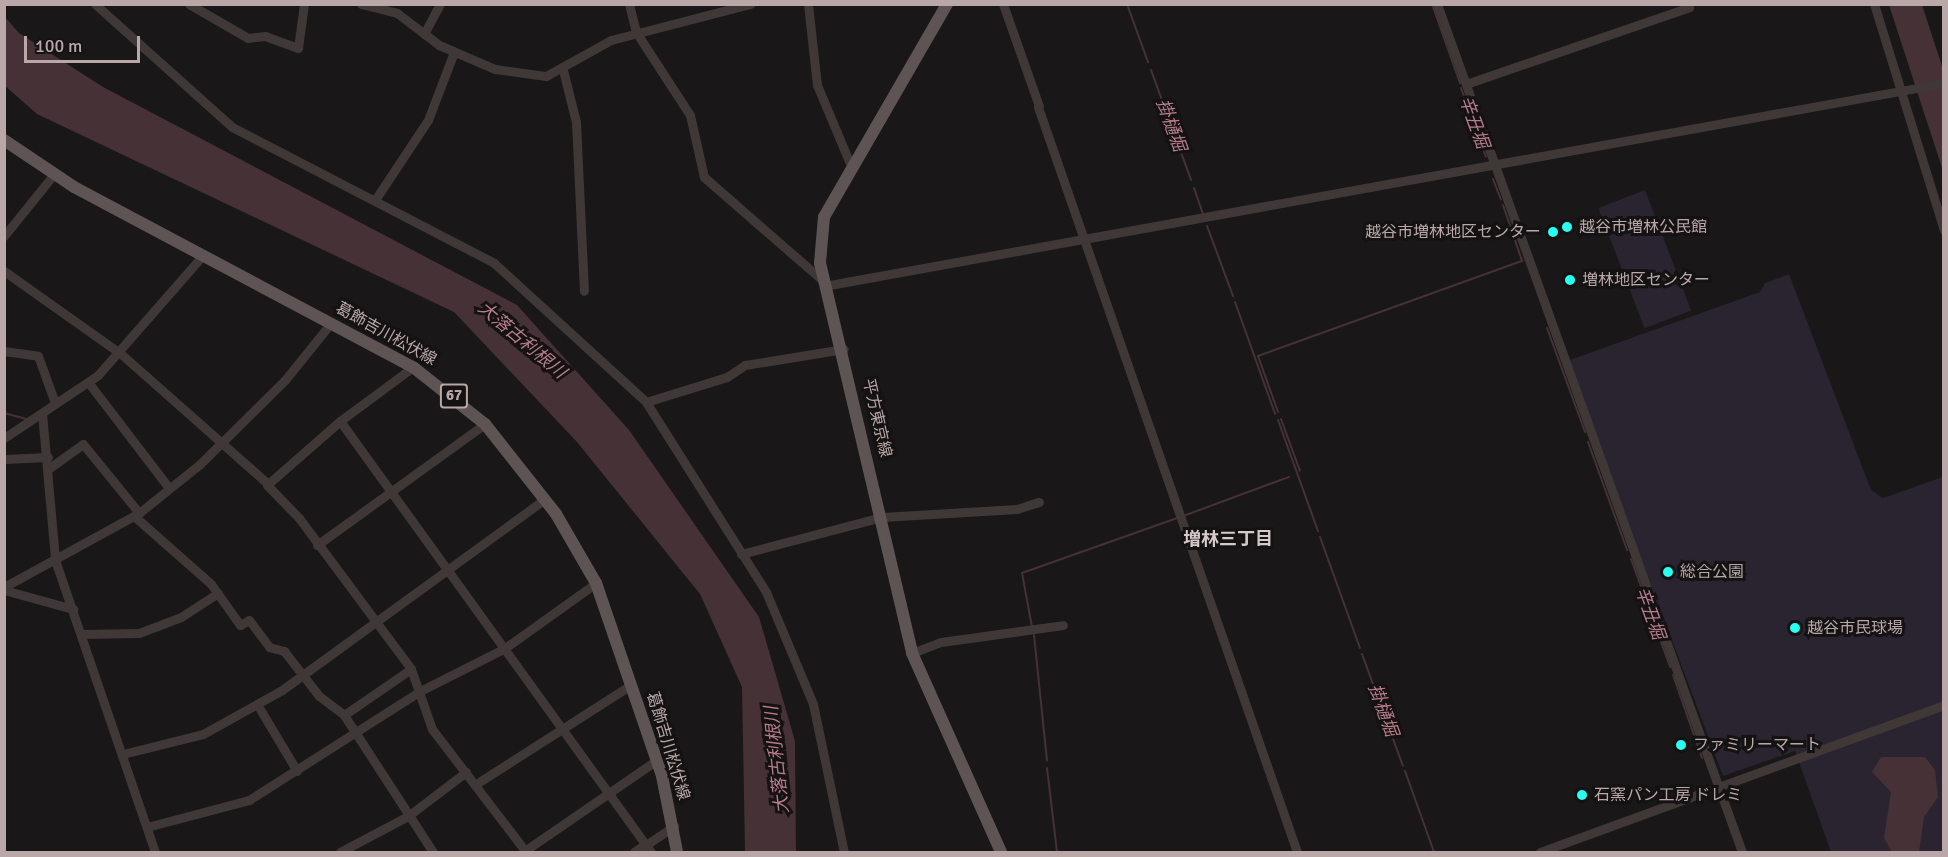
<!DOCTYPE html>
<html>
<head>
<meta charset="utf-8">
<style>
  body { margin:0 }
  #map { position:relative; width:1948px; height:857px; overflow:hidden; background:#191717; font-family:Signika,"Noto Sans JP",sans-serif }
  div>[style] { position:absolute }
  .green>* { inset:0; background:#29242f; transform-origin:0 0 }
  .water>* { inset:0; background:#453136 }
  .stream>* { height:2px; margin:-1px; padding:0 1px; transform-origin:1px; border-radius:1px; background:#453136 }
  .minor>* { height:9px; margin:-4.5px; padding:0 4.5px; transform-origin:4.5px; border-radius:4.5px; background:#3f3837 }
  .major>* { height:12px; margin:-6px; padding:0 6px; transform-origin:6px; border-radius:6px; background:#5e5453 }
  .dots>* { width:16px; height:16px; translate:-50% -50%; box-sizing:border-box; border:3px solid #141212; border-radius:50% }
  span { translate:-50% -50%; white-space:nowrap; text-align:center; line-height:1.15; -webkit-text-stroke:6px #141212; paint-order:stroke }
  .shield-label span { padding:2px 4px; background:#141212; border:2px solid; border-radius:4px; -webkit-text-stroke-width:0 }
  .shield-label { font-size:15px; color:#baa8a9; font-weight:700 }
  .poi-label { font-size:16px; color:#baa8a9 }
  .left { translate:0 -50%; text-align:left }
  .right { translate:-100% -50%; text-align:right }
  .street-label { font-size:16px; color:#baa8a9 }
  .water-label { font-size:18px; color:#b87c8c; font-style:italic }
  .neighbourhood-label { font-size:18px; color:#d6c9c9; font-weight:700 }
  .frame { position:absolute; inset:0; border:6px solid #baa8a9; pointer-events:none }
  .scale { position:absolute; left:24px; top:36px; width:116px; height:27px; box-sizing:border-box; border:3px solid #baa8a9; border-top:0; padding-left:8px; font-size:18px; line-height:21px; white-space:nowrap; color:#baa8a9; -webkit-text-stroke:4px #141212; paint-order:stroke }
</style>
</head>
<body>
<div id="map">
  <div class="green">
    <i style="left:1645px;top:190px;width:129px;height:50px;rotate:69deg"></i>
    <i style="clip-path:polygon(1789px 274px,1871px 490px,1883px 498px,1943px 477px,1943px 852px,1831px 852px,1795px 751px,1723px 776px,1567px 361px,1760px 292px,1765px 283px)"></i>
  </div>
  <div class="water">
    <i style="clip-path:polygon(1889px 5px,1922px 5px,1943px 69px,1943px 171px)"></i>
    <i style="clip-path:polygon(5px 17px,19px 33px,103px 87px,517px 305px,629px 430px,759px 617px,795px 741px,796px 852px,745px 852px,742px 687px,700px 594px,577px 442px,454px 312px,37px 114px,5px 86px)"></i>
    <i style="clip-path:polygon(1881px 757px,1925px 757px,1935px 770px,1938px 797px,1924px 817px,1919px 852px,1892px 852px,1884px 838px,1891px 792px,1872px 772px)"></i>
  </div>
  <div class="stream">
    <i style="left:1127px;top:4px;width:62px;rotate:70.1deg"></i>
    <i style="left:1432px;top:4px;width:84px;rotate:70.5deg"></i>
    <i style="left:1151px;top:70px;width:117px;rotate:70deg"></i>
    <i style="left:1461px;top:88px;width:73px;rotate:70.1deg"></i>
    <i style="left:1493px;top:179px;width:22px;rotate:69deg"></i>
    <i style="left:1194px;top:188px;width:28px;rotate:71deg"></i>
    <i style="left:1207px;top:226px;width:75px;rotate:69.6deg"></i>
    <i style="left:1235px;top:302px;width:119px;rotate:70.3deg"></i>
    <i style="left:1547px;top:328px;width:111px;rotate:69.9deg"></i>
    <i style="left:1278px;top:412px;width:59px;rotate:-109.7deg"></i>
    <i style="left:1258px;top:356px;width:281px;rotate:-19.8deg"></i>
    <i style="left:1522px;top:261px;width:59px;rotate:-108.7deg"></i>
    <i style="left:4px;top:413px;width:23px;rotate:15deg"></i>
    <i style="left:1281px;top:419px;width:55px;rotate:69.9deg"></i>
    <i style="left:1278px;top:420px;width:118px;rotate:70.2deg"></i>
    <i style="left:1588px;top:442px;width:115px;rotate:70.1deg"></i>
    <i style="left:1186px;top:515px;width:110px;rotate:-20.3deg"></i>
    <i style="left:1320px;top:537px;width:118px;rotate:70.2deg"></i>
    <i style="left:1631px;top:559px;width:115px;rotate:70.1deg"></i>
    <i style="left:1032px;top:627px;width:55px;rotate:-100.5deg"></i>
    <i style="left:1022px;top:573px;width:164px;rotate:-19.5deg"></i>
    <i style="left:1034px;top:635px;width:126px;rotate:84.1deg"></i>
    <i style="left:1362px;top:654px;width:119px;rotate:69.9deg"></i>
    <i style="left:1673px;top:675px;width:88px;rotate:70.7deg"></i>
    <i style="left:1047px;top:768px;width:85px;rotate:83.2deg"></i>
    <i style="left:1405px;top:771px;width:86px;rotate:70.3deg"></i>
  </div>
  <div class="minor">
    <i style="left:95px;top:4px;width:184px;rotate:41.9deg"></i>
    <i style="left:232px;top:127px;width:295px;rotate:27.4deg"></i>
    <i style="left:494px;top:263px;width:206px;rotate:42.4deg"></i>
    <i style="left:646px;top:402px;width:225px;rotate:57.7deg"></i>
    <i style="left:766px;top:592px;width:121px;rotate:67.2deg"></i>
    <i style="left:813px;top:704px;width:151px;rotate:78.2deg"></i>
    <i style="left:189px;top:4px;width:68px;rotate:30deg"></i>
    <i style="left:248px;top:38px;width:17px;rotate:-7deg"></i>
    <i style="left:265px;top:36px;width:35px;rotate:20deg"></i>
    <i style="left:298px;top:48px;width:44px;rotate:-82.2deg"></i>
    <i style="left:361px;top:4px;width:37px;rotate:14deg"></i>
    <i style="left:397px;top:13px;width:53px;rotate:37.3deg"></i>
    <i style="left:439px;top:45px;width:61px;rotate:23.2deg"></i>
    <i style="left:495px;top:69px;width:51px;rotate:7.8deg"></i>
    <i style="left:546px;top:76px;width:74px;rotate:-29deg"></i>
    <i style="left:611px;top:40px;width:144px;rotate:-14.5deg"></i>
    <i style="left:629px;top:4px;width:29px;rotate:76deg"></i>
    <i style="left:636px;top:32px;width:99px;rotate:57deg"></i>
    <i style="left:690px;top:115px;width:64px;rotate:77.3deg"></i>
    <i style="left:704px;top:177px;width:157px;rotate:41.1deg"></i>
    <i style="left:808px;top:4px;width:81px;rotate:83.7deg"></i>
    <i style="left:817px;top:85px;width:88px;rotate:67.2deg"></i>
    <i style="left:1003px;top:4px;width:108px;rotate:70.6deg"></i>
    <i style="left:1437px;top:4px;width:901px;rotate:70.22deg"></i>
    <i style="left:1874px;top:4px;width:237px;rotate:72.8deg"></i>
    <i style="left:424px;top:34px;width:34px;rotate:-62deg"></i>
    <i style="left:563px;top:70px;width:54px;rotate:76deg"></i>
    <i style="left:576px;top:122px;width:169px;rotate:87.3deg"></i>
    <i style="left:1466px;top:84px;width:236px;rotate:-19deg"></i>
    <i style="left:1038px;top:107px;width:789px;rotate:70.83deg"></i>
    <i style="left:375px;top:200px;width:96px;rotate:-56.5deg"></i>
    <i style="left:428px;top:120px;width:73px;rotate:-69.1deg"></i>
    <i style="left:4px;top:236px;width:80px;rotate:-51.1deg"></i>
    <i style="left:4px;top:271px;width:142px;rotate:35.3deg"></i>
    <i style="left:120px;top:353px;width:198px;rotate:41.5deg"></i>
    <i style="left:824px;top:286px;width:1138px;rotate:-10.27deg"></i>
    <i style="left:4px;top:351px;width:34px;rotate:8deg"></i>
    <i style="left:38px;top:356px;width:50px;rotate:70.1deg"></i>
    <i style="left:413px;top:367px;width:91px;rotate:143.5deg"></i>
    <i style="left:340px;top:421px;width:97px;rotate:138.8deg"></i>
    <i style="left:267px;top:485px;width:46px;rotate:45.9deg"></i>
    <i style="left:299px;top:518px;width:188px;rotate:53.4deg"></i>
    <i style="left:411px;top:669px;width:64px;rotate:70.7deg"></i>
    <i style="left:432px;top:729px;width:155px;rotate:52.6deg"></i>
    <i style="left:88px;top:382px;width:133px;rotate:52.6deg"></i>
    <i style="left:646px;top:402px;width:85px;rotate:-17.2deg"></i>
    <i style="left:727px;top:377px;width:22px;rotate:-34deg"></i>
    <i style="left:745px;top:365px;width:100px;rotate:-9.2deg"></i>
    <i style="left:42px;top:413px;width:148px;rotate:84.9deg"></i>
    <i style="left:55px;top:560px;width:309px;rotate:71.1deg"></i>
    <i style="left:340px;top:421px;width:531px;rotate:54.19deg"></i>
    <i style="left:4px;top:438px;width:113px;rotate:-33.8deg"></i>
    <i style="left:98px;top:375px;width:159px;rotate:-48.8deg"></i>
    <i style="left:4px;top:459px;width:44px;rotate:-2.6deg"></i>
    <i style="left:48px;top:469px;width:43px;rotate:-35.5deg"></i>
    <i style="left:83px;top:444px;width:89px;rotate:50.9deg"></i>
    <i style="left:134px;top:516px;width:103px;rotate:41.4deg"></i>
    <i style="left:211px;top:584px;width:50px;rotate:54.7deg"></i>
    <i style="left:240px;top:625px;width:10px;rotate:-29deg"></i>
    <i style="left:249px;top:620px;width:34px;rotate:53deg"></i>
    <i style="left:269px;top:647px;width:16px;rotate:15deg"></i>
    <i style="left:284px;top:651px;width:57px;rotate:52.1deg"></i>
    <i style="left:319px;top:696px;width:31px;rotate:37deg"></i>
    <i style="left:344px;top:715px;width:163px;rotate:57deg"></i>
    <i style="left:317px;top:545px;width:207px;rotate:-35.8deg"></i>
    <i style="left:741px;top:554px;width:146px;rotate:-14.7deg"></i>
    <i style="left:882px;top:517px;width:135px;rotate:-3.4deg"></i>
    <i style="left:1017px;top:509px;width:23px;rotate:-18deg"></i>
    <i style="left:4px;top:587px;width:154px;rotate:-28.7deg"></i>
    <i style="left:139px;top:513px;width:77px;rotate:-38.7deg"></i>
    <i style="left:199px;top:465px;width:121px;rotate:-44.7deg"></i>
    <i style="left:285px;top:380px;width:73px;rotate:-51.1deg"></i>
    <i style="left:4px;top:590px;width:72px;rotate:15.4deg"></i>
    <i style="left:81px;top:634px;width:58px;rotate:-1deg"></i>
    <i style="left:139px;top:633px;width:45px;rotate:-20.9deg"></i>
    <i style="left:181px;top:617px;width:44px;rotate:-33deg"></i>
    <i style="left:912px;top:653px;width:31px;rotate:-21deg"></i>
    <i style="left:941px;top:642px;width:123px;rotate:-7.9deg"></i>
    <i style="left:257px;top:704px;width:78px;rotate:59.2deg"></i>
    <i style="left:344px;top:715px;width:81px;rotate:-34.5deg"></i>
    <i style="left:123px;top:754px;width:82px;rotate:-14deg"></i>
    <i style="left:203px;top:734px;width:90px;rotate:-29.1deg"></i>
    <i style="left:282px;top:690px;width:325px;rotate:-36deg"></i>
    <i style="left:476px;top:784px;width:184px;rotate:-32.6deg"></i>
    <i style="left:147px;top:827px;width:106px;rotate:-14.8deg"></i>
    <i style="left:249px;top:800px;width:203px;rotate:-32.5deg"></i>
    <i style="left:420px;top:691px;width:95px;rotate:-26.8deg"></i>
    <i style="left:505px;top:648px;width:112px;rotate:-35.5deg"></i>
    <i style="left:646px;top:845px;width:34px;rotate:-34deg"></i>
    <i style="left:340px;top:852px;width:77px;rotate:-27.9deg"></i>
    <i style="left:408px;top:816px;width:73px;rotate:-37.2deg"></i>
    <i style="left:523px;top:852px;width:163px;rotate:-34.5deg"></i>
    <i style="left:634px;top:852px;width:14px;rotate:-36deg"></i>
    <i style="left:1540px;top:852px;width:430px;rotate:-20deg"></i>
  </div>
  <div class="major">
    <i style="left:947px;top:4px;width:246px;rotate:120deg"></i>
    <i style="left:824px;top:217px;width:46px;rotate:95deg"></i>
    <i style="left:820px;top:263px;width:401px;rotate:76.7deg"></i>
    <i style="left:912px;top:653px;width:218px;rotate:65.9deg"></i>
    <i style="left:4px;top:140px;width:84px;rotate:33.9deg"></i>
    <i style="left:74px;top:187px;width:384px;rotate:28deg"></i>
    <i style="left:413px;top:367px;width:92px;rotate:38.4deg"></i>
    <i style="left:485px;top:424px;width:115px;rotate:51.7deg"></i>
    <i style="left:556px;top:514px;width:80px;rotate:59.9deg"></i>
    <i style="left:596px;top:583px;width:204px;rotate:71.1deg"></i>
    <i style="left:662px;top:776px;width:77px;rotate:78.8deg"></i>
  </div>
  <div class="dots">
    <i style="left:1567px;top:227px;background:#29ffef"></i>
    <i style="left:1553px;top:232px;background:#29ffef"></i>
    <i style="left:1570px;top:280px;background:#29ffef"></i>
    <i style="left:1668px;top:572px;background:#29ffef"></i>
    <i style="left:1795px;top:628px;background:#29ffef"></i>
    <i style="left:1681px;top:745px;background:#29ffef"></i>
    <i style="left:1582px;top:795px;background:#29ffef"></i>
  </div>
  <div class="shield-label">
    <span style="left:454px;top:396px">67</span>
  </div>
  <div class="poi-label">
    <span class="left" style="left:1579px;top:227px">越谷市増林公民館</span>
    <span class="right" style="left:1541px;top:232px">越谷市増林地区センター</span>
    <span class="left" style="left:1582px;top:280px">増林地区センター</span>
    <span class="left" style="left:1680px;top:572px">総合公園</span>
    <span class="left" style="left:1807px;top:628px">越谷市民球場</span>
    <span class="left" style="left:1693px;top:745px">ファミリーマート</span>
    <span class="left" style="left:1594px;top:795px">石窯パン工房 ドレミ</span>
  </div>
  <div class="street-label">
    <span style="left:386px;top:334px;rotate:29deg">葛飾吉川松伏線</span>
    <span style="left:877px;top:418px;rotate:77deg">平方東京線</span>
    <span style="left:668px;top:746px;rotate:73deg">葛飾吉川松伏線</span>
  </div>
  <div class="water-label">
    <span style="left:1474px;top:122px;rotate:70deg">辛丑堀</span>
    <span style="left:1171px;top:125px;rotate:70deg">掛樋堀</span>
    <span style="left:522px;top:340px;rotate:40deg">大落古利根川</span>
    <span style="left:1650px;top:613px;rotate:70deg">辛丑堀</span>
    <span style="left:1383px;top:710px;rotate:70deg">掛樋堀</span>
    <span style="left:777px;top:760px;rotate:-96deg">大落古利根川</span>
  </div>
  <div class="neighbourhood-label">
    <span style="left:1228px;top:539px">増林三丁目</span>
  </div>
  <div class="frame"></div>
  <div class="scale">100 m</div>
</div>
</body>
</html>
